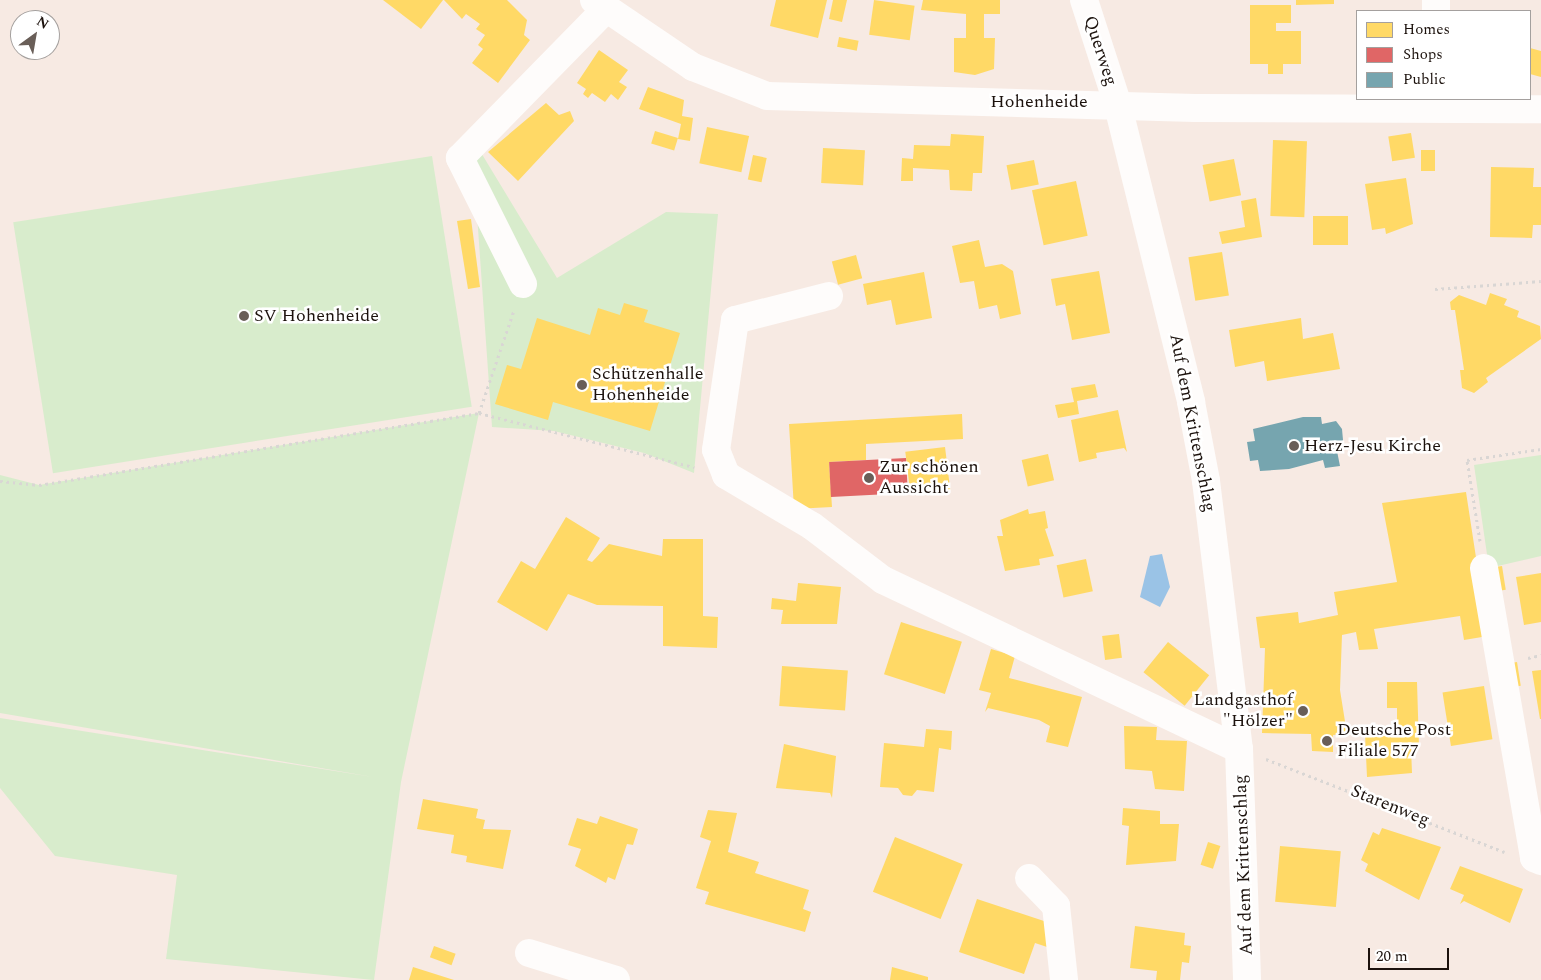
<!DOCTYPE html>
<html>
<head>
<meta charset="utf-8">
<style>
  body { margin:0 }
  #map { position:relative; width:1541px; height:980px; overflow:hidden; background:#f7eae3; font-family:Spectral,serif }
  div>[style] { position:absolute }
  .green>* { inset:0; background:#d8eccc; transform-origin:0 0 }
  .water>* { inset:0; background:#9ac3e6 }
  .homes>* { inset:0; background:#ffd966; transform-origin:0 0 }
  .shops>* { inset:0; background:#e06666; transform-origin:0 0 }
  .public>* { inset:0; background:#76a5af }
  .path>* { height:3px; margin-top:-1.5px; transform-origin:0; background:repeating-linear-gradient(90deg,#d9d6d4 0 2.5px,transparent 0 6.5px) }
  .minor>* { height:28px; margin:-14px; padding:0 14px; transform-origin:14px; border-radius:14px; background:#fefcfb }
  .dots>* { width:14px; height:14px; translate:-50% -50%; box-sizing:border-box; border:2px solid #fff; border-radius:50% }
  span { translate:-50% -50%; white-space:nowrap; text-align:center; line-height:1.15; -webkit-text-stroke:5px #fff; paint-order:stroke }
  .street-label { font-size:18px; color:#1c120d }
  .poi-label { font-size:18px; color:#1c120d }
  .left { translate:0 -50%; text-align:left }
  .right { translate:-100% -50%; text-align:right }
  .legend { position:absolute; left:1356px; top:10px; width:175px; height:90px; box-sizing:border-box; background:#fff; border:1px solid #a4a09e; margin:0; padding:6px 9px; list-style:none; font-size:15px; color:#1c120d }
  .legend li { display:flex; align-items:center; gap:10px; height:25px }
  .legend b { width:25px; border:1px solid #a4a09e }
  .north { position:absolute; left:10px; top:10px; width:50px; height:50px; box-sizing:border-box; background:#fff; border:1px solid #a4a09e; border-radius:50%; rotate:32deg; font-size:14px; font-weight:700; line-height:20px; text-align:center; color:#1c120d }
  .north::after { content:''; display:block; margin:auto; width:18px; height:22px; background:#695e58; clip-path:polygon(50% 0,100% 100%,50% 72%,0 100%) }
  .scale { position:absolute; left:1368px; top:948px; width:81px; height:22px; box-sizing:border-box; border:2px solid #1c120d; border-top:0; padding-left:6px; font-size:15px; line-height:18px; white-space:nowrap; color:#1c120d; -webkit-text-stroke:4px #fff; paint-order:stroke }
</style>
</head>
<body>
<div id="map">
  <div class="green">
    <i style="clip-path:polygon(480px 151px,557px 278px,666px 212px,718px 214px,694px 473px,644px 453px,554px 431px,492px 427px,473px 158px)"></i>
    <i style="left:432px;top:156px;width:254px;height:424px;rotate:81deg"></i>
    <i style="clip-path:polygon(479px 413px,401px 782px,374px 980px,166px 959px,177px 875px,55px 856px,0 788px,0 718px,373px 777px,0 713px,0 475px,39px 485px)"></i>
    <i style="clip-path:polygon(1541px 455px,1541px 556px,1489px 568px,1474px 465px)"></i>
  </div>
  <div class="water">
    <i style="clip-path:polygon(1162px 554px,1170px 587px,1160px 607px,1140px 597px,1150px 556px)"></i>
  </div>
  <div class="homes">
    <i style="clip-path:polygon(383px 0,443px 0,421px 29px)"></i>
    <i style="clip-path:polygon(444px 0,507px 0,527px 20px,524px 35px,530px 40px,498px 83px,472px 63px,483px 49px,478px 45px,485px 35px,476px 29px,480px 24px,466px 14px,462px 19px)"></i>
    <i style="clip-path:polygon(776px 0,827px 0,818px 38px,770px 26px)"></i>
    <i style="clip-path:polygon(833px 0,847px 0,842px 22px,829px 19px)"></i>
    <i style="left:874px;top:0;width:41px;height:35px;rotate:8deg"></i>
    <i style="clip-path:polygon(923px 0,1000px 0,1000px 14px,984px 14px,984px 38px,995px 38px,994px 69px,975px 75px,954px 72px,954px 38px,966px 38px,966px 14px,921px 10px)"></i>
    <i style="clip-path:polygon(1296px 0,1334px 0,1334px 4px,1296px 5px)"></i>
    <i style="clip-path:polygon(1250px 5px,1291px 5px,1291px 23px,1276px 23px,1276px 31px,1301px 31px,1301px 64px,1283px 64px,1283px 74px,1268px 74px,1268px 64px,1250px 64px)"></i>
    <i style="left:839px;top:37px;width:20px;height:10px;rotate:11deg"></i>
    <i style="clip-path:polygon(1530px 48px,1541px 51px,1541px 77px,1530px 74px)"></i>
    <i style="clip-path:polygon(599px 50px,628px 70px,619px 82px,627px 87px,618px 100px,611px 94px,605px 102px,592px 93px,588px 98px,583px 94px,586px 89px,577px 83px)"></i>
    <i style="clip-path:polygon(648px 87px,684px 100px,682px 116px,693px 118px,690px 141px,678px 139px,681px 124px,639px 109px)"></i>
    <i style="clip-path:polygon(546px 103px,559px 115px,570px 111px,574px 121px,518px 181px,488px 152px)"></i>
    <i style="left:707px;top:127px;width:43px;height:37px;rotate:12deg"></i>
    <i style="left:655px;top:131px;width:24px;height:13px;rotate:17deg"></i>
    <i style="left:1411px;top:133px;width:25px;height:23px;rotate:81deg"></i>
    <i style="clip-path:polygon(951px 134px,984px 136px,982px 173px,973px 173px,972px 191px,950px 190px,949px 170px,913px 168px,913px 181px,901px 181px,902px 158px,913px 159px,914px 145px,950px 146px)"></i>
    <i style="left:1273px;top:140px;width:34px;height:76px;rotate:2deg"></i>
    <i style="left:823px;top:148px;width:42px;height:35px;rotate:3deg"></i>
    <i style="left:1421px;top:150px;width:14px;height:21px"></i>
    <i style="left:753px;top:155px;width:14px;height:25px;rotate:12deg"></i>
    <i style="left:1234px;top:159px;width:37px;height:32px;rotate:79deg"></i>
    <i style="left:1034px;top:160px;width:25px;height:28px;rotate:79deg"></i>
    <i style="clip-path:polygon(1491px 167px,1534px 168px,1533px 187px,1541px 187px,1541px 225px,1533px 225px,1532px 238px,1490px 237px)"></i>
    <i style="clip-path:polygon(1406px 178px,1413px 224px,1386px 234px,1385px 228px,1372px 230px,1365px 184px)"></i>
    <i style="left:1076px;top:181px;width:56px;height:45px;rotate:78deg"></i>
    <i style="clip-path:polygon(1256px 198px,1262px 237px,1222px 244px,1219px 232px,1245px 227px,1241px 201px)"></i>
    <i style="left:1313px;top:216px;width:35px;height:29px"></i>
    <i style="clip-path:polygon(471px 219px,480px 287px,468px 289px,457px 221px)"></i>
    <i style="clip-path:polygon(979px 240px,985px 267px,1002px 264px,1013px 271px,1021px 314px,1000px 319px,997px 305px,979px 309px,974px 281px,960px 283px,952px 246px)"></i>
    <i style="left:1222px;top:252px;width:44px;height:34px;rotate:81deg"></i>
    <i style="left:856px;top:255px;width:24px;height:25px;rotate:75deg"></i>
    <i style="clip-path:polygon(1099px 271px,1110px 333px,1072px 340px,1065px 304px,1056px 306px,1051px 279px)"></i>
    <i style="clip-path:polygon(924px 272px,932px 318px,896px 325px,891px 300px,867px 305px,863px 284px)"></i>
    <i style="clip-path:polygon(1490px 293px,1507px 299px,1504px 305px,1519px 311px,1517px 317px,1540px 326px,1541px 339px,1486px 378px,1488px 382px,1474px 393px,1462px 388px,1460px 370px,1464px 370px,1455px 310px,1451px 310px,1450px 302px,1459px 295px,1486px 305px)"></i>
    <i style="clip-path:polygon(624px 303px,648px 310px,644px 322px,680px 333px,650px 431px,553px 402px,548px 420px,495px 404px,507px 365px,521px 369px,537px 318px,590px 335px,598px 308px,620px 315px)"></i>
    <i style="clip-path:polygon(1301px 318px,1303px 339px,1333px 333px,1340px 369px,1267px 381px,1264px 361px,1235px 367px,1229px 330px)"></i>
    <i style="clip-path:polygon(1095px 384px,1098px 397px,1077px 401px,1079px 414px,1058px 418px,1055px 405px,1074px 402px,1071px 388px)"></i>
    <i style="clip-path:polygon(1118px 410px,1127px 452px,1124px 448px,1096px 453px,1097px 458px,1079px 462px,1071px 420px)"></i>
    <i style="clip-path:polygon(962px 414px,963px 439px,866px 444px,866px 460px,829px 462px,832px 507px,794px 509px,789px 424px)"></i>
    <i style="left:945px;top:447px;width:43px;height:40px;rotate:83deg"></i>
    <i style="left:1048px;top:454px;width:27px;height:27px;rotate:77deg"></i>
    <i style="clip-path:polygon(1466px 492px,1488px 636px,1464px 640px,1460px 616px,1374px 629px,1378px 649px,1359px 650px,1356px 632px,1342px 635px,1340px 690px,1347px 734px,1333px 735px,1333px 752px,1312px 751px,1311px 734px,1262px 733px,1265px 648px,1260px 648px,1256px 617px,1298px 612px,1299px 623px,1338px 615px,1334px 592px,1397px 582px,1382px 503px)"></i>
    <i style="clip-path:polygon(1028px 509px,1029px 514px,1045px 511px,1048px 528px,1045px 529px,1054px 556px,1039px 559px,1040px 565px,1005px 571px,997px 536px,1003px 536px,1000px 520px)"></i>
    <i style="clip-path:polygon(566px 517px,600px 538px,587px 560px,592px 562px,609px 544px,662px 556px,663px 539px,703px 539px,703px 616px,718px 617px,717px 648px,663px 646px,663px 606px,597px 605px,568px 594px,547px 631px,497px 602px,521px 561px,535px 569px)"></i>
    <i style="left:1086px;top:559px;width:33px;height:30px;rotate:78deg"></i>
    <i style="left:1502px;top:566px;width:24px;height:12px;rotate:81deg"></i>
    <i style="clip-path:polygon(1541px 573px,1541px 622px,1524px 625px,1516px 577px)"></i>
    <i style="clip-path:polygon(798px 583px,841px 587px,837px 624px,781px 624px,783px 610px,771px 609px,772px 598px,796px 601px)"></i>
    <i style="left:901px;top:622px;width:64px;height:55px;rotate:18deg"></i>
    <i style="left:1119px;top:634px;width:24px;height:17px;rotate:83deg"></i>
    <i style="left:1168px;top:642px;width:53px;height:39px;rotate:39deg"></i>
    <i style="clip-path:polygon(991px 649px,1015px 656px,1009px 678px,1082px 697px,1068px 747px,1046px 742px,1050px 726px,1039px 720px,988px 708px,985px 712px,991px 693px,979px 690px)"></i>
    <i style="left:1517px;top:662px;width:24px;height:12px;rotate:81deg"></i>
    <i style="left:782px;top:666px;width:66px;height:40px;rotate:4deg"></i>
    <i style="clip-path:polygon(1541px 670px,1541px 719px,1540px 719px,1532px 671px)"></i>
    <i style="clip-path:polygon(1387px 682px,1417px 682px,1419px 747px,1411px 747px,1412px 773px,1367px 777px,1365px 734px,1397px 733px,1397px 708px,1387px 708px)"></i>
    <i style="left:1484px;top:686px;width:54px;height:42px;rotate:81deg"></i>
    <i style="clip-path:polygon(1124px 726px,1157px 727px,1156px 740px,1187px 741px,1184px 791px,1155px 789px,1152px 771px,1125px 769px)"></i>
    <i style="clip-path:polygon(926px 729px,952px 731px,951px 750px,939px 748px,934px 792px,917px 790px,912px 796px,903px 795px,898px 788px,880px 787px,884px 743px,924px 747px)"></i>
    <i style="clip-path:polygon(784px 744px,836px 756px,832px 798px,830px 793px,776px 788px)"></i>
    <i style="clip-path:polygon(423px 799px,478px 809px,476px 818px,485px 820px,483px 829px,511px 830px,503px 869px,466px 862px,467px 856px,451px 853px,454px 835px,417px 829px)"></i>
    <i style="clip-path:polygon(1123px 808px,1160px 811px,1160px 824px,1179px 824px,1176px 861px,1126px 865px,1129px 826px,1122px 825px)"></i>
    <i style="clip-path:polygon(708px 810px,737px 813px,728px 852px,759px 862px,755px 873px,809px 890px,803px 909px,811px 912px,805px 932px,705px 904px,709px 892px,696px 888px,711px 841px,700px 837px)"></i>
    <i style="clip-path:polygon(600px 816px,638px 829px,633px 845px,627px 844px,615px 880px,608px 877px,606px 883px,575px 866px,581px 849px,568px 845px,577px 818px,597px 824px)"></i>
    <i style="clip-path:polygon(1382px 828px,1441px 847px,1419px 900px,1365px 871px,1368px 864px,1361px 860px,1373px 832px,1379px 835px)"></i>
    <i style="left:895px;top:837px;width:73px;height:59px;rotate:22deg"></i>
    <i style="left:1208px;top:842px;width:13px;height:24px;rotate:18deg"></i>
    <i style="left:1280px;top:846px;width:61px;height:56px;rotate:5deg"></i>
    <i style="clip-path:polygon(1460px 866px,1523px 889px,1510px 923px,1464px 901px,1460px 904px,1464px 895px,1450px 889px)"></i>
    <i style="clip-path:polygon(977px 899px,1050px 923px,1047px 947px,1035px 943px,1024px 974px,959px 952px)"></i>
    <i style="clip-path:polygon(1135px 926px,1185px 933px,1184px 945px,1191px 946px,1189px 963px,1182px 962px,1180px 980px,1156px 980px,1157px 971px,1130px 968px)"></i>
    <i style="left:434px;top:946px;width:23px;height:12px;rotate:20deg"></i>
    <i style="clip-path:polygon(413px 967px,454px 980px,409px 980px)"></i>
    <i style="clip-path:polygon(892px 967px,928px 977px,928px 980px,890px 980px)"></i>
  </div>
  <div class="shops">
    <i style="left:906px;top:458px;width:35px;height:77px;rotate:87deg"></i>
  </div>
  <div class="public">
    <i style="clip-path:polygon(1303px 417px,1321px 417px,1322px 424px,1336px 421px,1342px 429px,1343px 440px,1337px 451px,1340px 466px,1325px 468px,1323px 460px,1289px 469px,1260px 471px,1258px 460px,1250px 461px,1247px 442px,1255px 441px,1253px 429px)"></i>
  </div>
  <div class="path">
    <i style="left:1435px;top:289px;width:106px;rotate:-4.3deg"></i>
    <i style="left:479px;top:413px;width:109px;rotate:-71.2deg"></i>
    <i style="left:0;top:481px;width:39px;rotate:6deg"></i>
    <i style="left:39px;top:485px;width:446px;rotate:-9.3deg"></i>
    <i style="left:479px;top:413px;width:222px;rotate:14.1deg"></i>
    <i style="left:1480px;top:541px;width:82px;rotate:-99.1deg"></i>
    <i style="left:1467px;top:460px;width:75px;rotate:-8.5deg"></i>
    <i style="left:1528px;top:658px;width:13px;rotate:-13deg"></i>
    <i style="left:1266px;top:759px;width:256px;rotate:21.3deg"></i>
  </div>
  <div class="minor">
    <i style="left:594px;top:0;width:120px;rotate:34.1deg"></i>
    <i style="left:693px;top:67px;width:79px;rotate:21.4deg"></i>
    <i style="left:767px;top:96px;width:428px;rotate:1.6deg"></i>
    <i style="left:1195px;top:108px;width:346px;rotate:0.2deg"></i>
    <i style="left:1084px;top:0;width:107px;rotate:72.1deg"></i>
    <i style="left:1117px;top:102px;width:309px;rotate:76.1deg"></i>
    <i style="left:1191px;top:402px;width:80px;rotate:79.2deg"></i>
    <i style="left:1206px;top:481px;width:270px;rotate:83deg"></i>
    <i style="left:1239px;top:749px;width:231px;rotate:88deg"></i>
    <i style="left:1436px;top:0;width:11px;rotate:90deg"></i>
    <i style="left:523px;top:284px;width:141px;rotate:-116.6deg"></i>
    <i style="left:460px;top:158px;width:209px;rotate:-45.6deg"></i>
    <i style="left:829px;top:296px;width:97px;rotate:165.7deg"></i>
    <i style="left:735px;top:320px;width:131px;rotate:98.3deg"></i>
    <i style="left:716px;top:450px;width:27px;rotate:68deg"></i>
    <i style="left:726px;top:475px;width:100px;rotate:30.7deg"></i>
    <i style="left:812px;top:526px;width:89px;rotate:37.3deg"></i>
    <i style="left:883px;top:580px;width:394px;rotate:25.4deg"></i>
    <i style="left:1484px;top:568px;width:294px;rotate:80.2deg"></i>
    <i style="left:1534px;top:858px;width:8px;rotate:23deg"></i>
    <i style="left:1029px;top:878px;width:39px;rotate:46deg"></i>
    <i style="left:1056px;top:906px;width:74px;rotate:83.8deg"></i>
    <i style="left:529px;top:953px;width:91px;rotate:17.2deg"></i>
  </div>
  <div class="dots">
    <i style="left:244px;top:316px;background:#695e58"></i>
    <i style="left:582px;top:385px;background:#695e58"></i>
    <i style="left:1294px;top:446px;background:#695e58"></i>
    <i style="left:869px;top:478px;background:#695e58"></i>
    <i style="left:1303px;top:711px;background:#695e58"></i>
    <i style="left:1327px;top:741px;background:#695e58"></i>
  </div>
  <div class="street-label">
    <span style="left:1100px;top:51px;rotate:72deg">Querweg</span>
    <span style="left:1039px;top:102px">Hohenheide</span>
    <span style="left:1192px;top:423px;rotate:79deg">Auf dem Krittenschlag</span>
    <span style="left:1390px;top:806px;rotate:22deg">Starenweg</span>
    <span style="left:1244px;top:865px;rotate:-92deg">Auf dem Krittenschlag</span>
  </div>
  <div class="poi-label">
    <span class="left" style="left:254px;top:316px">SV Hohenheide</span>
    <span class="left" style="left:592px;top:385px">Schützenhalle<br>Hohenheide</span>
    <span class="left" style="left:1304px;top:446px">Herz-Jesu Kirche</span>
    <span class="left" style="left:879px;top:478px">Zur schönen<br>Aussicht</span>
    <span class="right" style="left:1293px;top:711px">Landgasthof<br>"Hölzer"</span>
    <span class="left" style="left:1337px;top:741px">Deutsche Post<br>Filiale 577</span>
  </div>
  <ul class="legend">
  <li><b style="height:14px;background:#ffd966"></b>Homes</li>
  <li><b style="height:14px;background:#e06666"></b>Shops</li>
  <li><b style="height:14px;background:#76a5af"></b>Public</li>
  </ul>
  <div class="north">N</div>
  <div class="scale">20 m</div>
</div>
</body>
</html>
